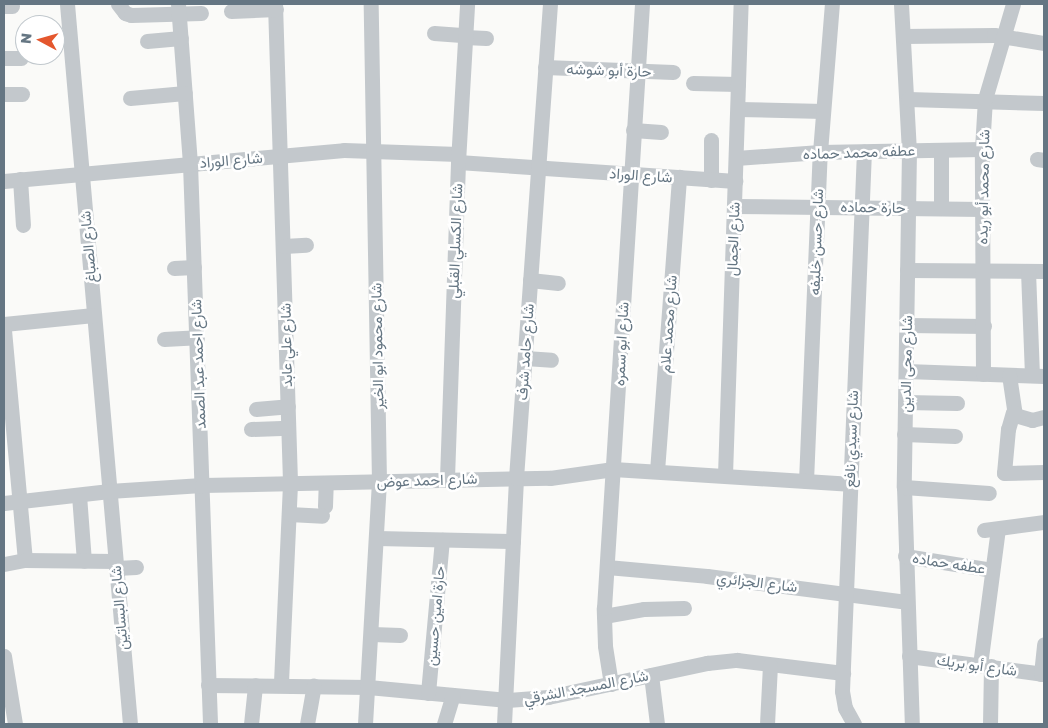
<!DOCTYPE html>
<html>
<head>
<meta charset="utf-8">
<style>
  body { margin:0 }
  #map { position:relative; width:1048px; height:728px; overflow:hidden; background:#fafaf8; font-family:"Golos Text",Vazirmatn,sans-serif }
  div>[style] { position:absolute }
  .minor>* { height:15px; margin:-7.5px; padding:0 7.5px; transform-origin:7.5px; border-radius:7.5px; background:#c3c8cc }
  span { translate:-50% -50%; white-space:nowrap; text-align:center; line-height:1.15; -webkit-text-stroke:5px #fff; paint-order:stroke }
  .street-label { font-size:15px; color:#657683 }
  .frame { position:absolute; inset:0; border:5px solid #657683; pointer-events:none }
  .north { position:absolute; left:15px; top:15px; width:50px; height:50px; box-sizing:border-box; background:#fff; border:1px solid #c1c8cd; border-radius:50%; rotate:276deg; font-size:14px; font-weight:700; line-height:20px; text-align:center; color:#657683 }
  .north::after { content:''; display:block; margin:auto; width:18px; height:22px; background:#e4572e; clip-path:polygon(50% 0,100% 100%,50% 72%,0 100%) }
</style>
</head>
<body>
<div id="map">
  <div class="minor">
    <i style="left:67px;top:4px;width:723px;rotate:85deg"></i>
    <i style="left:118px;top:4px;width:11px;rotate:52deg"></i>
    <i style="left:125px;top:13px;width:6px;rotate:18deg"></i>
    <i style="left:131px;top:15px;width:70px;rotate:-1.6deg"></i>
    <i style="left:178px;top:4px;width:160px;rotate:85.7deg"></i>
    <i style="left:190px;top:164px;width:560px;rotate:87.95deg"></i>
    <i style="left:275px;top:4px;width:480px;rotate:88.2deg"></i>
    <i style="left:290px;top:484px;width:201px;rotate:92.6deg"></i>
    <i style="left:901px;top:4px;width:146px;rotate:86.9deg"></i>
    <i style="left:909px;top:150px;width:337px;rotate:90.9deg"></i>
    <i style="left:904px;top:487px;width:237px;rotate:88.1deg"></i>
    <i style="left:4px;top:6px;width:8px"></i>
    <i style="left:231px;top:11px;width:45px;rotate:-2.5deg"></i>
    <i style="left:434px;top:33px;width:31px;rotate:4deg"></i>
    <i style="left:904px;top:36px;width:90px;rotate:-0.6deg"></i>
    <i style="left:994px;top:35px;width:51px;rotate:9.1deg"></i>
    <i style="left:465px;top:37px;width:21px;rotate:3deg"></i>
    <i style="left:147px;top:41px;width:34px;rotate:-5deg"></i>
    <i style="left:4px;top:58px;width:17px"></i>
    <i style="left:545px;top:67px;width:128px;rotate:2.2deg"></i>
    <i style="left:693px;top:83px;width:45px;rotate:1.3deg"></i>
    <i style="left:4px;top:94px;width:18px"></i>
    <i style="left:130px;top:98px;width:55px;rotate:-5.2deg"></i>
    <i style="left:908px;top:99px;width:136px;rotate:1.7deg"></i>
    <i style="left:738px;top:109px;width:85px;rotate:1.3deg"></i>
    <i style="left:633px;top:130px;width:28px;rotate:4deg"></i>
    <i style="left:711px;top:140px;width:40px;rotate:90deg"></i>
    <i style="left:736px;top:158px;width:84px;rotate:-4.1deg"></i>
    <i style="left:820px;top:152px;width:162px;rotate:-1.1deg"></i>
    <i style="left:1037px;top:159px;width:7px;rotate:8deg"></i>
    <i style="left:458px;top:162px;width:278px;rotate:3.9deg"></i>
    <i style="left:20px;top:179px;width:46px;rotate:86.3deg"></i>
    <i style="left:4px;top:181px;width:341px;rotate:-5.2deg"></i>
    <i style="left:344px;top:150px;width:114px;rotate:2deg"></i>
    <i style="left:734px;top:206px;width:248px;rotate:0.7deg"></i>
    <i style="left:941px;top:208px;width:58px;rotate:-90deg"></i>
    <i style="left:284px;top:246px;width:22px;rotate:-3deg"></i>
    <i style="left:174px;top:268px;width:20px;rotate:-3deg"></i>
    <i style="left:907px;top:270px;width:137px;rotate:0.4deg"></i>
    <i style="left:1028px;top:271px;width:104px;rotate:87.8deg"></i>
    <i style="left:530px;top:280px;width:28px;rotate:6deg"></i>
    <i style="left:4px;top:324px;width:90px;rotate:-5.7deg"></i>
    <i style="left:907px;top:325px;width:77px;rotate:0.7deg"></i>
    <i style="left:4px;top:330px;width:231px;rotate:84.8deg"></i>
    <i style="left:164px;top:339px;width:33px;rotate:-3deg"></i>
    <i style="left:525px;top:358px;width:26px;rotate:4deg"></i>
    <i style="left:906px;top:371px;width:138px;rotate:2.1deg"></i>
    <i style="left:983px;top:374px;width:225px;rotate:-90.3deg"></i>
    <i style="left:982px;top:149px;width:50px;rotate:-86.6deg"></i>
    <i style="left:985px;top:99px;width:99px;rotate:-73.6deg"></i>
    <i style="left:1009px;top:375px;width:40px;rotate:81.5deg"></i>
    <i style="left:1015px;top:415px;width:18px;rotate:16deg"></i>
    <i style="left:1032px;top:420px;width:12px;rotate:-14deg"></i>
    <i style="left:905px;top:402px;width:52px;rotate:1.1deg"></i>
    <i style="left:256px;top:409px;width:32px;rotate:-5deg"></i>
    <i style="left:1013px;top:412px;width:18px;rotate:106deg"></i>
    <i style="left:1008px;top:429px;width:44px;rotate:95.2deg"></i>
    <i style="left:1004px;top:473px;width:40px;rotate:-1.4deg"></i>
    <i style="left:251px;top:429px;width:37px;rotate:-2deg"></i>
    <i style="left:904px;top:434px;width:51px;rotate:2.2deg"></i>
    <i style="left:657px;top:471px;width:295px;rotate:-85.7deg"></i>
    <i style="left:725px;top:475px;width:471px;rotate:-88.1deg"></i>
    <i style="left:447px;top:478px;width:316px;rotate:-88deg"></i>
    <i style="left:458px;top:162px;width:158px;rotate:-86.7deg"></i>
    <i style="left:806px;top:481px;width:329px;rotate:-87.6deg"></i>
    <i style="left:820px;top:152px;width:148px;rotate:-85.4deg"></i>
    <i style="left:904px;top:487px;width:85px;rotate:4deg"></i>
    <i style="left:79px;top:495px;width:66px;rotate:85.7deg"></i>
    <i style="left:4px;top:503px;width:106px;rotate:-6.5deg"></i>
    <i style="left:109px;top:491px;width:93px;rotate:-3.7deg"></i>
    <i style="left:202px;top:485px;width:348px;rotate:-1.2deg"></i>
    <i style="left:550px;top:478px;width:64px;rotate:-8.1deg"></i>
    <i style="left:613px;top:469px;width:236px;rotate:3.6deg"></i>
    <i style="left:325px;top:506px;width:23px;rotate:-88deg"></i>
    <i style="left:289px;top:514px;width:33px;rotate:3deg"></i>
    <i style="left:984px;top:530px;width:61px;rotate:-7.6deg"></i>
    <i style="left:377px;top:538px;width:136px;rotate:1.3deg"></i>
    <i style="left:905px;top:556px;width:88px;rotate:9.1deg"></i>
    <i style="left:4px;top:564px;width:21px;rotate:-11deg"></i>
    <i style="left:25px;top:560px;width:90px;rotate:0.6deg"></i>
    <i style="left:607px;top:567px;width:100px;rotate:5.1deg"></i>
    <i style="left:707px;top:576px;width:201px;rotate:7.4deg"></i>
    <i style="left:116px;top:568px;width:20px;rotate:-3deg"></i>
    <i style="left:604px;top:616px;width:41px;rotate:-9.9deg"></i>
    <i style="left:644px;top:609px;width:40px;rotate:-1.4deg"></i>
    <i style="left:372px;top:634px;width:28px;rotate:2deg"></i>
    <i style="left:4px;top:656px;width:69px;rotate:80.8deg"></i>
    <i style="left:909px;top:656px;width:136px;rotate:7.6deg"></i>
    <i style="left:980px;top:665px;width:137px;rotate:-82.5deg"></i>
    <i style="left:1041px;top:674px;width:30px;rotate:-84deg"></i>
    <i style="left:651px;top:675px;width:49px;rotate:83deg"></i>
    <i style="left:611px;top:684px;width:39px;rotate:-99deg"></i>
    <i style="left:605px;top:645px;width:37px;rotate:-92deg"></i>
    <i style="left:604px;top:608px;width:605px;rotate:-86.4deg"></i>
    <i style="left:208px;top:685px;width:160px;rotate:0.7deg"></i>
    <i style="left:368px;top:687px;width:140px;rotate:5.3deg"></i>
    <i style="left:507px;top:700px;width:41px;rotate:-4.2deg"></i>
    <i style="left:548px;top:697px;width:163px;rotate:-12.1deg"></i>
    <i style="left:707px;top:663px;width:30px;rotate:-6deg"></i>
    <i style="left:737px;top:660px;width:107px;rotate:7deg"></i>
    <i style="left:428px;top:693px;width:154px;rotate:-84.8deg"></i>
    <i style="left:251px;top:724px;width:39px;rotate:-84deg"></i>
    <i style="left:307px;top:724px;width:39px;rotate:-80deg"></i>
    <i style="left:365px;top:724px;width:242px;rotate:-86.7deg"></i>
    <i style="left:379px;top:482px;width:478px;rotate:-91deg"></i>
    <i style="left:444px;top:724px;width:30px;rotate:-73deg"></i>
    <i style="left:504px;top:724px;width:246px;rotate:-87.2deg"></i>
    <i style="left:516px;top:478px;width:475px;rotate:-85.9deg"></i>
    <i style="left:767px;top:724px;width:59px;rotate:-87.1deg"></i>
    <i style="left:854px;top:724px;width:18px;rotate:-119deg"></i>
    <i style="left:845px;top:708px;width:17px;rotate:-100deg"></i>
    <i style="left:842px;top:691px;width:540px;rotate:-87.67deg"></i>
    <i style="left:990px;top:724px;width:58px;rotate:-89deg"></i>
  </div>
  <div class="street-label">
    <span style="left:609px;top:70px;rotate:2deg">حارة أبو شوشه</span>
    <span style="left:859px;top:152px;rotate:-2deg">عطفه محمد حماده</span>
    <span style="left:231px;top:160px;rotate:-5deg">شارع الوراد</span>
    <span style="left:641px;top:175px;rotate:4deg">شارع الوراد</span>
    <span style="left:983px;top:187px;rotate:-89deg">شارع محمد أبو ريده</span>
    <span style="left:873px;top:207px;rotate:1deg">حارة حماده</span>
    <span style="left:733px;top:239px;rotate:-88deg">شارع الجمال</span>
    <span style="left:455px;top:241px;rotate:-88deg">شارع الكسلي القبلي</span>
    <span style="left:816px;top:242px;rotate:-88deg">شارع حسن خليفه</span>
    <span style="left:88px;top:247px;rotate:-95deg">شارع الصباغ</span>
    <span style="left:668px;top:324px;rotate:-86deg">شارع محمد علام</span>
    <span style="left:621px;top:344px;rotate:-87deg">شارع ابو سمره</span>
    <span style="left:286px;top:345px;rotate:-91deg">شارع علي عابد</span>
    <span style="left:377px;top:346px;rotate:-91deg">شارع محمود ابو الخير</span>
    <span style="left:525px;top:352px;rotate:-86deg">شارع حامد شرف</span>
    <span style="left:198px;top:364px;rotate:-92deg">شارع احمد عبد الصمد</span>
    <span style="left:906px;top:364px;rotate:-89deg">شارع محى الدين</span>
    <span style="left:851px;top:439px;rotate:-88deg">شارع سيدي نافع</span>
    <span style="left:427px;top:480px;rotate:-2deg">شارع احمد عوض</span>
    <span style="left:949px;top:563px;rotate:9deg">عطفه حماده</span>
    <span style="left:757px;top:582px;rotate:7deg">شارع الجزائري</span>
    <span style="left:119px;top:608px;rotate:-95deg">شارع البساتين</span>
    <span style="left:435px;top:616px;rotate:-85deg">حارة امين حسين</span>
    <span style="left:977px;top:665px;rotate:8deg">شارع أبو بريك</span>
    <span style="left:586px;top:687px;rotate:-11deg">شارع المسجد الشرقي</span>
  </div>
  <div class="frame"></div>
  <div class="north">N</div>
</div>
</body>
</html>
